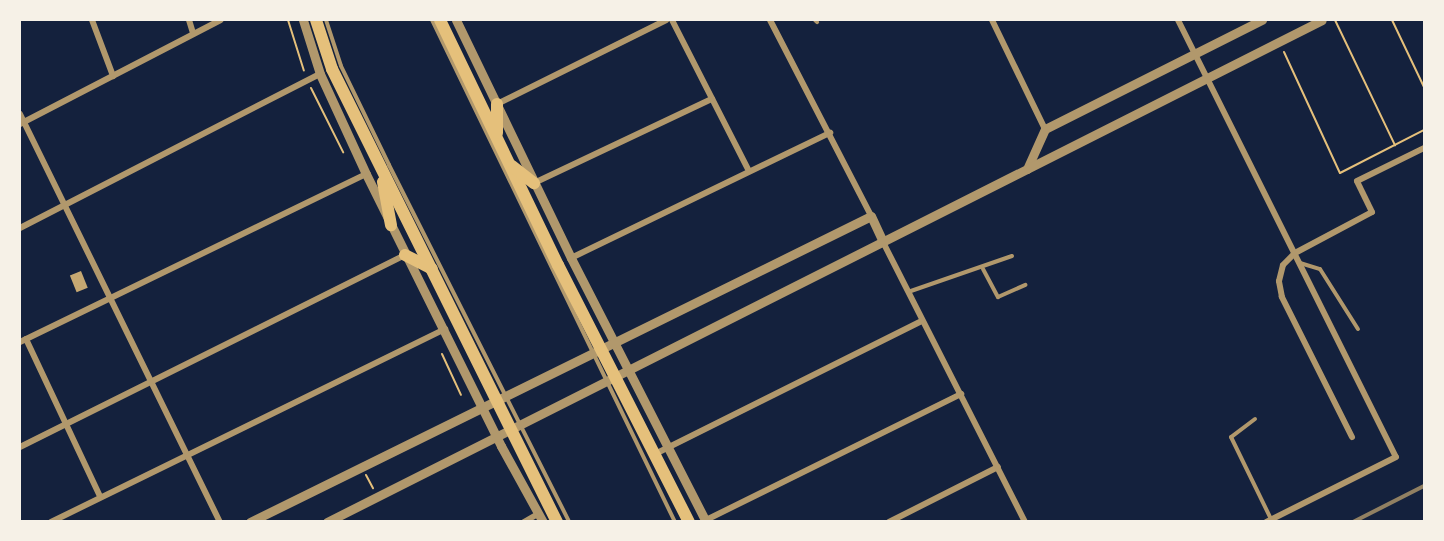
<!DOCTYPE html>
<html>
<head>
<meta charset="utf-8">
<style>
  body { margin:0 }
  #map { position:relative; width:1444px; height:541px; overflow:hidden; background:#14213d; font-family:"Public Sans",sans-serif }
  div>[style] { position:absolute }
  .building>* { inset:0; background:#c6a872; transform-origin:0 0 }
  .path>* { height:2px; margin:-1px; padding:0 1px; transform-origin:1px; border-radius:1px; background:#e5c07b }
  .service>* { height:4px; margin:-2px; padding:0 2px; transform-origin:2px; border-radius:2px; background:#b1986c }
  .minor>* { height:6px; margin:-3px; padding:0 3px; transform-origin:3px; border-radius:3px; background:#b1986c }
  .tertiary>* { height:9px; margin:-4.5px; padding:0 4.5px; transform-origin:4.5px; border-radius:4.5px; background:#b1986c }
  .trunk>* { height:12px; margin:-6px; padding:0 6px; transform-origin:6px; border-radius:6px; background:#e5c07b }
  .rail>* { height:4px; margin:-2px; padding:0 2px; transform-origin:2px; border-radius:2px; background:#918062 }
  span { translate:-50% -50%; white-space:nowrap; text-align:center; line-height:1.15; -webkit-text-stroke:5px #f6f1e7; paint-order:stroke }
  .frame { position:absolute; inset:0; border:21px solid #f6f1e7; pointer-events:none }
</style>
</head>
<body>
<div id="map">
  <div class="building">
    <i style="left:81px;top:271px;width:18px;height:12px;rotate:68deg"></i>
  </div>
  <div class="path">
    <i style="left:288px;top:20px;width:53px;rotate:72.6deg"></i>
    <i style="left:1335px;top:20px;width:139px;rotate:64.4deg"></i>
    <i style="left:1392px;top:20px;width:74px;rotate:64.5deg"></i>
    <i style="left:1284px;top:52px;width:133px;rotate:65.2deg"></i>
    <i style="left:1340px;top:173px;width:94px;rotate:-27.1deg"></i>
    <i style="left:311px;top:88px;width:72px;rotate:63.4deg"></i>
    <i style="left:442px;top:354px;width:45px;rotate:65.1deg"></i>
    <i style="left:366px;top:475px;width:15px;rotate:62deg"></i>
  </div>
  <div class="service">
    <i style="left:326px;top:20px;width:48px;rotate:71.9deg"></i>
    <i style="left:341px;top:66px;width:110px;rotate:64.1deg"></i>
    <i style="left:389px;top:165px;width:400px;rotate:63.2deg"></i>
    <i style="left:432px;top:20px;width:558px;rotate:64.17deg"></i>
    <i style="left:815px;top:20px;width:3px;rotate:45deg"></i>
    <i style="left:1300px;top:263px;width:21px;rotate:17deg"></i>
    <i style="left:1320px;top:269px;width:71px;rotate:57.7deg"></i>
    <i style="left:983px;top:269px;width:32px;rotate:62deg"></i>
    <i style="left:998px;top:297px;width:30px;rotate:-24deg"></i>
    <i style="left:908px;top:292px;width:110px;rotate:-19.1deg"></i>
    <i style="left:1255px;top:419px;width:30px;rotate:143deg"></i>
    <i style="left:1231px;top:437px;width:91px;rotate:64deg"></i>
  </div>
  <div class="minor">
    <i style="left:92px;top:20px;width:60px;rotate:69.4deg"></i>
    <i style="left:189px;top:20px;width:14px;rotate:73deg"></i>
    <i style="left:672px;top:20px;width:169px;rotate:63deg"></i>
    <i style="left:770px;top:20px;width:220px;rotate:62.7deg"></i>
    <i style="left:992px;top:20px;width:121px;rotate:64.1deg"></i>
    <i style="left:1178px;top:20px;width:488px;rotate:63.5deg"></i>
    <i style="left:1396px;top:457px;width:145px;rotate:153.4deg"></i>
    <i style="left:497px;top:104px;width:189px;rotate:-26.4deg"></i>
    <i style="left:20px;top:114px;width:454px;rotate:63.9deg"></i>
    <i style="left:20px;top:124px;width:226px;rotate:-27.4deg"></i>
    <i style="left:534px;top:183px;width:197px;rotate:-25.3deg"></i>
    <i style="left:20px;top:228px;width:337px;rotate:-27.2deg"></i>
    <i style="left:883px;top:242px;width:314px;rotate:63.1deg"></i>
    <i style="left:571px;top:258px;width:288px;rotate:-25.8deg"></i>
    <i style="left:26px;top:339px;width:174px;rotate:64.8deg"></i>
    <i style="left:20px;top:342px;width:385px;rotate:-25.9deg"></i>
    <i style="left:1352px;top:437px;width:157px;rotate:-116.6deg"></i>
    <i style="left:1282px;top:297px;width:16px;rotate:-101deg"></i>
    <i style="left:1279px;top:281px;width:16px;rotate:-76deg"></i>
    <i style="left:1283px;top:265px;width:17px;rotate:-45deg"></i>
    <i style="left:1295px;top:253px;width:87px;rotate:-28deg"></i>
    <i style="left:1372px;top:212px;width:34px;rotate:-116deg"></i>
    <i style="left:1357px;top:181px;width:75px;rotate:-26.2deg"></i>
    <i style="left:20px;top:447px;width:430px;rotate:-26.5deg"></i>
    <i style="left:655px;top:454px;width:298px;rotate:-26.5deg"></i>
    <i style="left:704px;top:521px;width:287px;rotate:-26.3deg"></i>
    <i style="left:51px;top:522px;width:439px;rotate:-26.1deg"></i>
    <i style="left:524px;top:522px;width:16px;rotate:-30deg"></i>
    <i style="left:889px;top:522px;width:122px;rotate:-26.8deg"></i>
  </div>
  <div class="tertiary">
    <i style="left:303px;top:20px;width:57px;rotate:72.5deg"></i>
    <i style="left:320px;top:74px;width:110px;rotate:65.3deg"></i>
    <i style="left:366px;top:174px;width:304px;rotate:63.6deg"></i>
    <i style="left:501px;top:446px;width:87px;rotate:61.1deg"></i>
    <i style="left:456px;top:20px;width:264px;rotate:64.2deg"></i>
    <i style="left:571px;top:258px;width:297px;rotate:62.9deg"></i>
    <i style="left:1027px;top:169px;width:44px;rotate:-65.8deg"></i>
    <i style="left:1045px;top:129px;width:243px;rotate:-26.7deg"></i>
    <i style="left:250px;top:522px;width:692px;rotate:-26.23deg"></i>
    <i style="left:871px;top:216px;width:29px;rotate:65deg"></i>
    <i style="left:327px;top:522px;width:1114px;rotate:-26.77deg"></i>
  </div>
  <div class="trunk">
    <i style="left:316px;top:20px;width:52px;rotate:71.9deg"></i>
    <i style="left:332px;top:69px;width:506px;rotate:63.59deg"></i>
    <i style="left:440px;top:20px;width:272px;rotate:64.3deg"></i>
    <i style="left:558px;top:265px;width:288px;rotate:63deg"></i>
    <i style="left:497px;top:133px;width:29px;rotate:-90deg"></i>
    <i style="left:512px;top:166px;width:28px;rotate:38deg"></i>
    <i style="left:383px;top:182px;width:44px;rotate:79.5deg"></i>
    <i style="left:405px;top:255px;width:30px;rotate:27deg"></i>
  </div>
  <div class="rail">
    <i style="left:1353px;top:522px;width:80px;rotate:-26.9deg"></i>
  </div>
  <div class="frame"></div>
</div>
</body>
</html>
